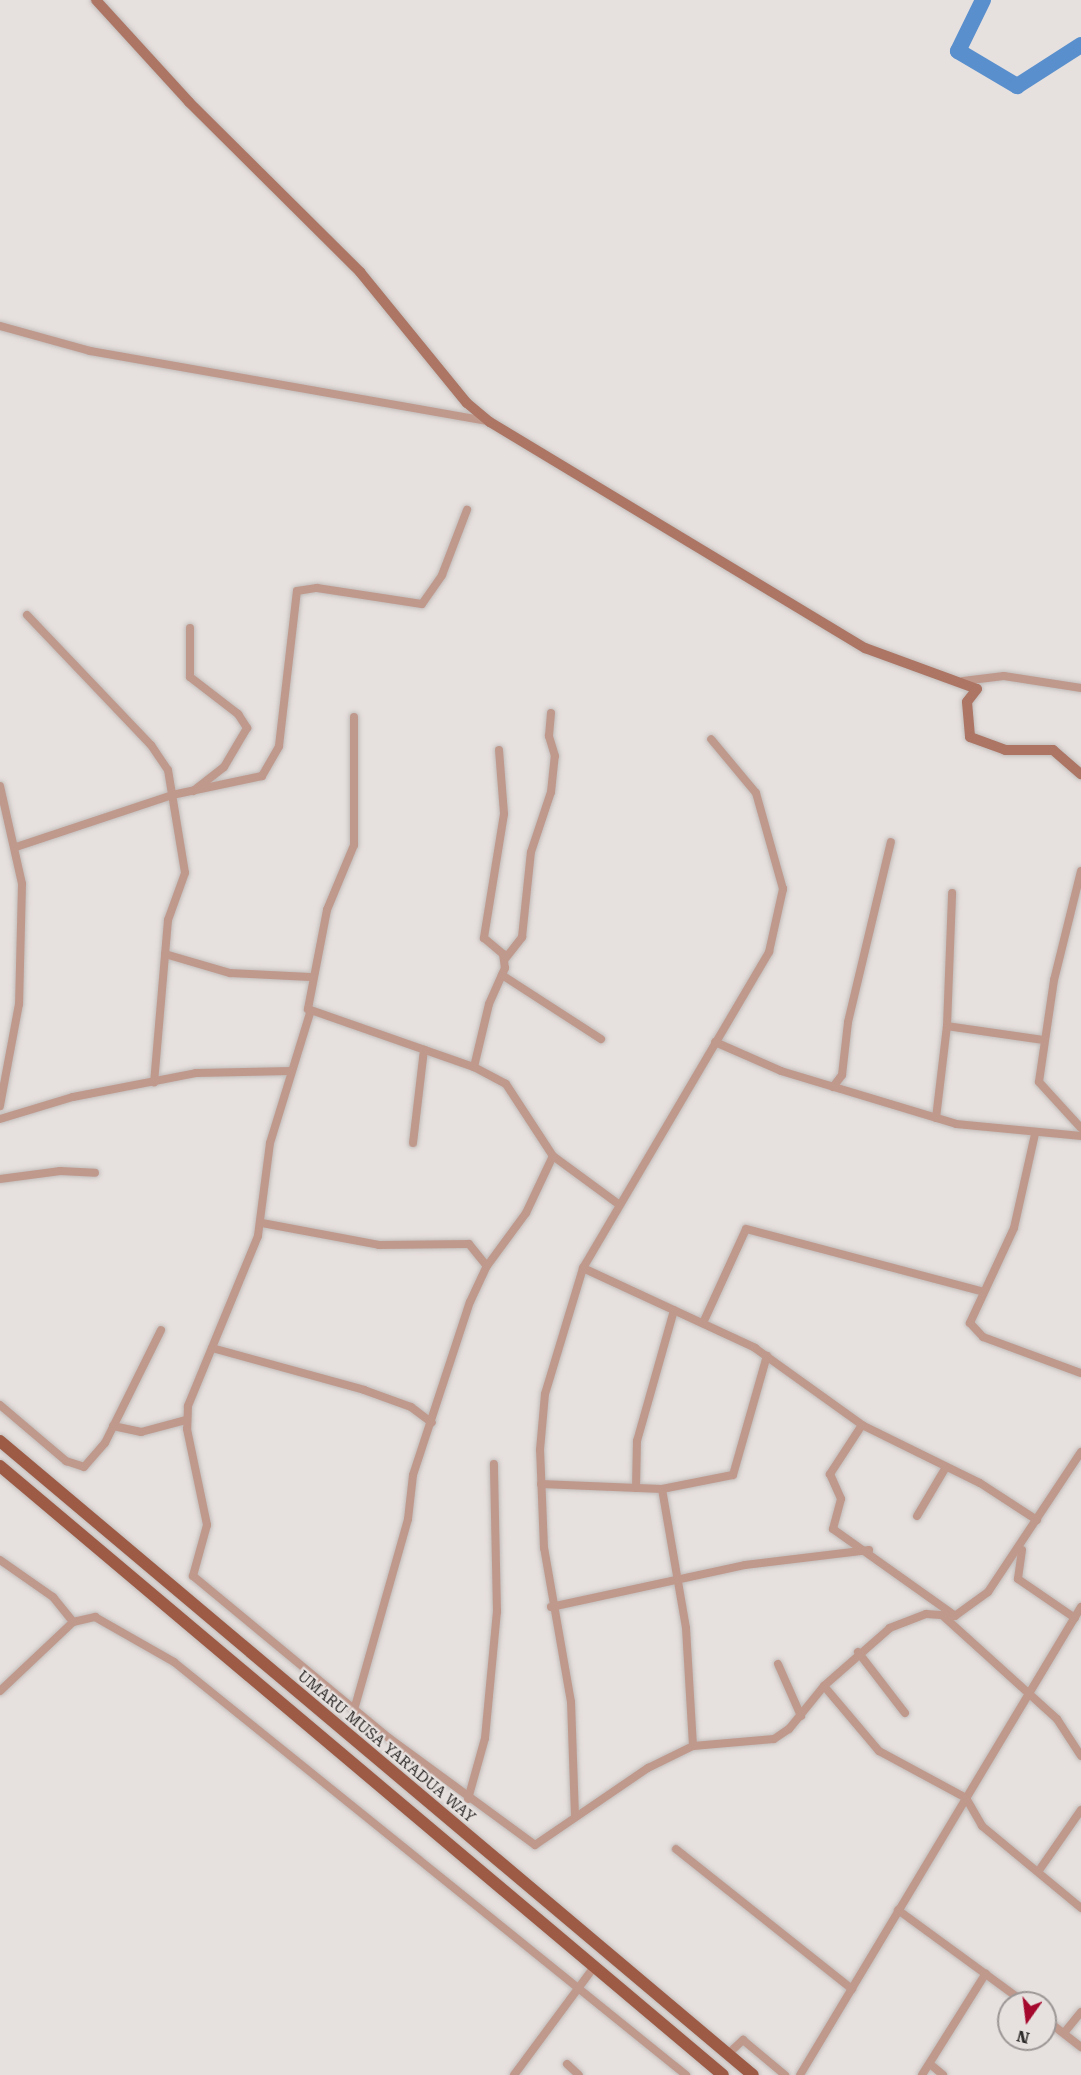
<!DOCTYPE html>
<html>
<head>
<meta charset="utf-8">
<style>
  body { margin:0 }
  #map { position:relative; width:1081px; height:2075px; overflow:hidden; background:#e6e0de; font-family:"Roboto Serif",serif }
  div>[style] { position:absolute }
  .river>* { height:16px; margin:-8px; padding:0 8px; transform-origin:8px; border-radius:8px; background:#598fcd }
  .roads { filter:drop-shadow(0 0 2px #c1bcba) drop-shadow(0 0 2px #c1bcba) }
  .street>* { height:8px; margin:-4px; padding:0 4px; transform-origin:4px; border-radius:4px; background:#c0998d }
  .secondary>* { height:10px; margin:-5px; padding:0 5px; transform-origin:5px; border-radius:5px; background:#ac7564 }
  .primary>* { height:12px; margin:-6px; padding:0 6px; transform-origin:6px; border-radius:6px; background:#9d5b46 }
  span { translate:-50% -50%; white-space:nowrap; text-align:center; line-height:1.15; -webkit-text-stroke:4.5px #e6e0de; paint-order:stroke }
  .street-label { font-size:15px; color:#2c2a29 }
  .north { position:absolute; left:997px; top:1991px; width:60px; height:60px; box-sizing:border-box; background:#e6e0de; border:2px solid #9c9796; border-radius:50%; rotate:194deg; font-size:16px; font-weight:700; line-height:24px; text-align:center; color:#2c2a29 }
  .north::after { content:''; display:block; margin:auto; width:21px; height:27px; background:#a5092d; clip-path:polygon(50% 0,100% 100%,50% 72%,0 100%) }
</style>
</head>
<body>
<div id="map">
  <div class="river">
    <i style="left:983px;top:0;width:57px;rotate:116.1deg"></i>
    <i style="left:958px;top:51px;width:69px;rotate:30.7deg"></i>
    <i style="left:1017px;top:86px;width:76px;rotate:-32.6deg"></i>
  </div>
  <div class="roads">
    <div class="street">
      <i style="left:0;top:326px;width:93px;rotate:15.5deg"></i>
      <i style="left:90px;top:351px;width:404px;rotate:10deg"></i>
      <i style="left:27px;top:615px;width:180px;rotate:46.4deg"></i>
      <i style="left:151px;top:745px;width:30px;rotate:56deg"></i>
      <i style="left:168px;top:770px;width:104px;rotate:80.6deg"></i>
      <i style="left:185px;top:873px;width:50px;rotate:109.9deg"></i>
      <i style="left:168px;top:920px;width:163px;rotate:94.9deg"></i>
      <i style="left:190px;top:628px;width:49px;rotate:90deg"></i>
      <i style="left:190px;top:677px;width:61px;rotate:37.6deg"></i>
      <i style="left:238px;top:714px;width:17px;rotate:57deg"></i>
      <i style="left:247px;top:728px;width:45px;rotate:120.5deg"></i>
      <i style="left:224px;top:767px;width:39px;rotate:142deg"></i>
      <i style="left:963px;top:681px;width:41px;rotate:-7deg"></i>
      <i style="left:1004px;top:676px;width:78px;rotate:8.9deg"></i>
      <i style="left:354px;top:717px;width:128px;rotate:90deg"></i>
      <i style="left:354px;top:845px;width:70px;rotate:112.6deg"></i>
      <i style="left:327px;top:910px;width:101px;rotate:100.9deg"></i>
      <i style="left:308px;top:1009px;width:176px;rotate:19.3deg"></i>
      <i style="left:499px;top:750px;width:64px;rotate:85.5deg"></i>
      <i style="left:504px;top:814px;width:126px;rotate:99.2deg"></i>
      <i style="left:484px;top:938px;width:25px;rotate:40deg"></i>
      <i style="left:503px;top:954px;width:14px;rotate:82deg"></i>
      <i style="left:505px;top:968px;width:39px;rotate:114deg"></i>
      <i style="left:489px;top:1004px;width:65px;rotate:103.4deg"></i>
      <i style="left:474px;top:1067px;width:36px;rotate:28deg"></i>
      <i style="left:506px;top:1084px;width:86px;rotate:56.9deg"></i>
      <i style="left:553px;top:1156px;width:79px;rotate:36.3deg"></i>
      <i style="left:0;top:786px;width:100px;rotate:77.3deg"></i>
      <i style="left:22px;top:884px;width:120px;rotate:91.4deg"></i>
      <i style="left:19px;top:1004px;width:104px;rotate:100.6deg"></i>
      <i style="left:16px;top:847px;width:164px;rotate:-18.4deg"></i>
      <i style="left:172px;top:795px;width:92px;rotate:-11.9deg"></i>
      <i style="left:262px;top:776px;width:34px;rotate:-60deg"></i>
      <i style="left:279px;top:746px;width:156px;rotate:-83.4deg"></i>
      <i style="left:297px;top:591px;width:20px;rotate:-9deg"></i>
      <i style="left:317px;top:588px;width:106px;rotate:8.7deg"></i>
      <i style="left:422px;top:604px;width:35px;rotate:-55deg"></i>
      <i style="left:442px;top:575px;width:70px;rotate:-69deg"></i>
      <i style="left:1081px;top:871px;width:112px;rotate:103.9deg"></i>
      <i style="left:1054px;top:980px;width:103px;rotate:98.4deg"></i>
      <i style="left:1039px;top:1082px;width:62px;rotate:47.6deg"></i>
      <i style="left:165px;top:954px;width:68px;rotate:16.3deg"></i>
      <i style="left:230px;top:973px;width:80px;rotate:2.9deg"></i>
      <i style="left:505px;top:959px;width:28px;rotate:-52deg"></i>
      <i style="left:522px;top:937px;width:85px;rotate:-84deg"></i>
      <i style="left:531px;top:852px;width:63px;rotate:-71.6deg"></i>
      <i style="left:551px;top:792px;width:36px;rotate:-84deg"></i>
      <i style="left:555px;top:756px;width:21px;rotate:-107deg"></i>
      <i style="left:549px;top:736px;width:23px;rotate:-85deg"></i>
      <i style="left:502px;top:975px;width:118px;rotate:32.9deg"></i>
      <i style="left:310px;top:1013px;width:136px;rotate:107.1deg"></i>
      <i style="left:270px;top:1143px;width:94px;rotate:97.4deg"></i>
      <i style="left:258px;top:1236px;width:184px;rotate:112.4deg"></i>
      <i style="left:188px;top:1406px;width:23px;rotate:92deg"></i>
      <i style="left:187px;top:1429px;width:98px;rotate:78.2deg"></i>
      <i style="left:207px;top:1525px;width:53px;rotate:105.4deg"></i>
      <i style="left:193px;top:1576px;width:254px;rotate:39.6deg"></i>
      <i style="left:389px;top:1738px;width:181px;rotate:36.2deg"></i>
      <i style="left:535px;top:1845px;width:137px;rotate:-34.3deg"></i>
      <i style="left:648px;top:1768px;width:50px;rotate:-26.1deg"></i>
      <i style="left:693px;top:1746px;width:81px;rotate:-4.9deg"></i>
      <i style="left:774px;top:1739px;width:18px;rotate:-34deg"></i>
      <i style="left:789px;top:1729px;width:55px;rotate:-50.9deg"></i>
      <i style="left:947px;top:1026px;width:97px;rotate:8.3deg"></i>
      <i style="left:715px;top:1042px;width:72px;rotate:23.7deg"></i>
      <i style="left:781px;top:1071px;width:183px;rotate:16.8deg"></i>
      <i style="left:956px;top:1124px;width:126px;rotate:5.5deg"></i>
      <i style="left:833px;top:1087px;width:15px;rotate:-53deg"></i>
      <i style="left:842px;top:1075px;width:53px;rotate:-83.5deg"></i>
      <i style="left:848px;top:1022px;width:185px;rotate:-76.6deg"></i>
      <i style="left:936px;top:1118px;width:93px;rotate:-83.2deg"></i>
      <i style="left:947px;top:1026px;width:133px;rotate:-87.8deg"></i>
      <i style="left:0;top:1119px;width:76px;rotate:-16.8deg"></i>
      <i style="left:73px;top:1097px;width:125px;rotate:-11deg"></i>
      <i style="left:196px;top:1073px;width:95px;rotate:-1.2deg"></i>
      <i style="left:1035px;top:1134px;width:96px;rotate:102.6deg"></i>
      <i style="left:1014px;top:1228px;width:105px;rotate:114.9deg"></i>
      <i style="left:970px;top:1323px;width:19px;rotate:47deg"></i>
      <i style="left:983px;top:1337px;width:104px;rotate:20.2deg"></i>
      <i style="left:413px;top:1143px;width:94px;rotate:-83.3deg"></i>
      <i style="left:0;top:1179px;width:61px;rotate:-7.6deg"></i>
      <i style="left:60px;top:1171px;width:35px;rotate:3deg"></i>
      <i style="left:262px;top:1223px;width:119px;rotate:10.6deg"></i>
      <i style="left:379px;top:1245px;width:90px;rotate:-0.6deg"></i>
      <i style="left:469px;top:1244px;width:28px;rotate:51deg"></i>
      <i style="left:583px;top:1268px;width:190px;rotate:24.9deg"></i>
      <i style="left:755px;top:1348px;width:132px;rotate:35.7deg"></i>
      <i style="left:862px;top:1425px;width:131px;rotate:26.2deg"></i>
      <i style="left:980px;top:1483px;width:68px;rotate:33deg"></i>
      <i style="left:703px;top:1323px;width:103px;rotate:-65.4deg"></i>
      <i style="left:746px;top:1229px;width:243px;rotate:14.8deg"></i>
      <i style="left:212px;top:1348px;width:158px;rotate:15.4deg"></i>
      <i style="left:364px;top:1390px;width:50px;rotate:19.9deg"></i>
      <i style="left:411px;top:1407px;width:26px;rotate:37deg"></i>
      <i style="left:0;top:1405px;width:87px;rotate:40.3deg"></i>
      <i style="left:66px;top:1461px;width:19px;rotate:18deg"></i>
      <i style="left:84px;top:1467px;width:32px;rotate:-49deg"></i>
      <i style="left:105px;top:1443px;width:126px;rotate:-63.6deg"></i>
      <i style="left:862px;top:1425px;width:59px;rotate:123.1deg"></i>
      <i style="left:830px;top:1474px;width:27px;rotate:66deg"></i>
      <i style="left:841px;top:1499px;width:31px;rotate:105deg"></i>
      <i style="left:833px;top:1529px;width:148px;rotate:35.4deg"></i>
      <i style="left:113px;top:1426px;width:29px;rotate:12deg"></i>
      <i style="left:141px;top:1432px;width:47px;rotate:-14.9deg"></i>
      <i style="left:1081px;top:1452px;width:168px;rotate:123.6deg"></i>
      <i style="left:988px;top:1592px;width:41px;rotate:144deg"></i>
      <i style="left:955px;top:1616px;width:29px;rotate:-176deg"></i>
      <i style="left:926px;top:1614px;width:39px;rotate:159deg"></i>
      <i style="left:890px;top:1628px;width:88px;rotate:138.7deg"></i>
      <i style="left:824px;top:1686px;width:85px;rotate:49.8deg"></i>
      <i style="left:879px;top:1751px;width:99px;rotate:28.4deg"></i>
      <i style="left:966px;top:1798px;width:32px;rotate:60deg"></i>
      <i style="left:982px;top:1826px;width:129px;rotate:39.6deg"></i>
      <i style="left:541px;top:1484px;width:121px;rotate:2.4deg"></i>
      <i style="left:662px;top:1489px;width:72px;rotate:-11.2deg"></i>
      <i style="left:733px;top:1475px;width:124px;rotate:-74.1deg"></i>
      <i style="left:636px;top:1488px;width:47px;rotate:-88.8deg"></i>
      <i style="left:637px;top:1441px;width:136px;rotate:-74.2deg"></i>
      <i style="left:662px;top:1489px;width:141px;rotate:80.2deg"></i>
      <i style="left:686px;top:1628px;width:118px;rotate:86.6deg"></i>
      <i style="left:917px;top:1516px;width:57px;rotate:-59.4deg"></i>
      <i style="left:1022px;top:1550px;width:29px;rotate:98deg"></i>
      <i style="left:1018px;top:1579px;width:69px;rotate:34.4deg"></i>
      <i style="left:0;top:1560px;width:65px;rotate:34.9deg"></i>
      <i style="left:53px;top:1597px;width:32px;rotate:51deg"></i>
      <i style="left:551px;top:1607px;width:198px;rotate:-12.2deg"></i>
      <i style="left:745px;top:1565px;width:125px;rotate:-6.9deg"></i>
      <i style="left:942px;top:1615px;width:155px;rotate:42.1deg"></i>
      <i style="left:1057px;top:1719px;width:44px;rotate:57deg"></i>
      <i style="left:858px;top:1652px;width:77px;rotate:52.4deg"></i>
      <i style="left:778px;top:1664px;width:57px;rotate:66.1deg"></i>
      <i style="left:0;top:1691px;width:100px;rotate:-43.4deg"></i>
      <i style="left:73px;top:1622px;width:23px;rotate:-13deg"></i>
      <i style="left:95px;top:1617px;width:91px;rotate:29.7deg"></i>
      <i style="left:174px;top:1662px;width:658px;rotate:38.89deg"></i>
      <i style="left:354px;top:1710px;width:198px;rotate:-74.2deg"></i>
      <i style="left:408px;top:1519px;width:44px;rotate:-83.5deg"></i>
      <i style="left:413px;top:1475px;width:182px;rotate:-71.8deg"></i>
      <i style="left:470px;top:1302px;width:40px;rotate:-65deg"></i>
      <i style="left:487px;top:1266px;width:66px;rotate:-53.7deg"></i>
      <i style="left:526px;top:1213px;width:63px;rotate:-64.7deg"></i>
      <i style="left:468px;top:1799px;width:63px;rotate:-74.4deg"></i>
      <i style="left:485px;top:1738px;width:127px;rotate:-84.6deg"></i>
      <i style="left:497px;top:1612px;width:148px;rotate:-91.2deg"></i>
      <i style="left:575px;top:1816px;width:114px;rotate:-92deg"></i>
      <i style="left:571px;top:1702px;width:156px;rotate:-99.9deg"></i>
      <i style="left:544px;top:1548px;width:98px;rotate:-92.3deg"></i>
      <i style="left:540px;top:1450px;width:56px;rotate:-84.9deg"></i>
      <i style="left:545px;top:1394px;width:132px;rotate:-73.2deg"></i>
      <i style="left:583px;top:1268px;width:367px;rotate:-59.5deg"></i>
      <i style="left:769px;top:952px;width:65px;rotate:-77.5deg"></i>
      <i style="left:783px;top:889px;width:100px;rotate:-105.7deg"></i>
      <i style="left:756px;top:793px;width:70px;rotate:-129.8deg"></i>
      <i style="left:676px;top:1849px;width:225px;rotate:38.5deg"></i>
      <i style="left:1040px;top:1869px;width:72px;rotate:-55.2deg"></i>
      <i style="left:898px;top:1910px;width:157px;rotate:36.2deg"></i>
      <i style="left:1045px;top:2019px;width:46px;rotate:37.9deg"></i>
      <i style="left:1064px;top:2033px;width:27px;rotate:-51deg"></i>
      <i style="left:728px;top:2054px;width:21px;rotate:-43deg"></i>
      <i style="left:743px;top:2040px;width:55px;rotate:39.8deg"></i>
      <i style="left:567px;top:2064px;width:16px;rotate:43deg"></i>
      <i style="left:930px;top:2064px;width:17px;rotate:40deg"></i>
      <i style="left:514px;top:2075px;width:134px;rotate:-53.5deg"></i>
      <i style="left:800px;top:2075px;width:546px;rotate:-59.02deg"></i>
      <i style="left:922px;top:2075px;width:120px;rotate:-57.9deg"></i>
    </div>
    <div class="secondary">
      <i style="left:96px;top:0;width:138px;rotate:47.6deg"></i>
      <i style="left:189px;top:102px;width:241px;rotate:44.8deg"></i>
      <i style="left:360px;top:272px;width:169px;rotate:50.8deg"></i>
      <i style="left:467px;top:403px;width:30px;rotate:40deg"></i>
      <i style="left:490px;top:422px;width:438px;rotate:31.1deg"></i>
      <i style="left:865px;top:648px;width:119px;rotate:20.1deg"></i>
      <i style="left:977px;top:689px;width:16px;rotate:128deg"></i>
      <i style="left:967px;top:702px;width:35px;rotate:85deg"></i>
      <i style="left:970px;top:737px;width:37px;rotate:20deg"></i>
      <i style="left:1005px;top:750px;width:48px"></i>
      <i style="left:1053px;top:750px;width:37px;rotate:41deg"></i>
    </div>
    <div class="primary">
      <i style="left:0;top:1441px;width:984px;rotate:40.1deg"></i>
      <i style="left:0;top:1466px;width:945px;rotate:40.11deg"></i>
    </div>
  </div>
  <div class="street-label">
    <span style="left:386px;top:1747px;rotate:40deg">UMARU MUSA YAR'ADUA WAY</span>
  </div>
  <div class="north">N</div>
</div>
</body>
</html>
